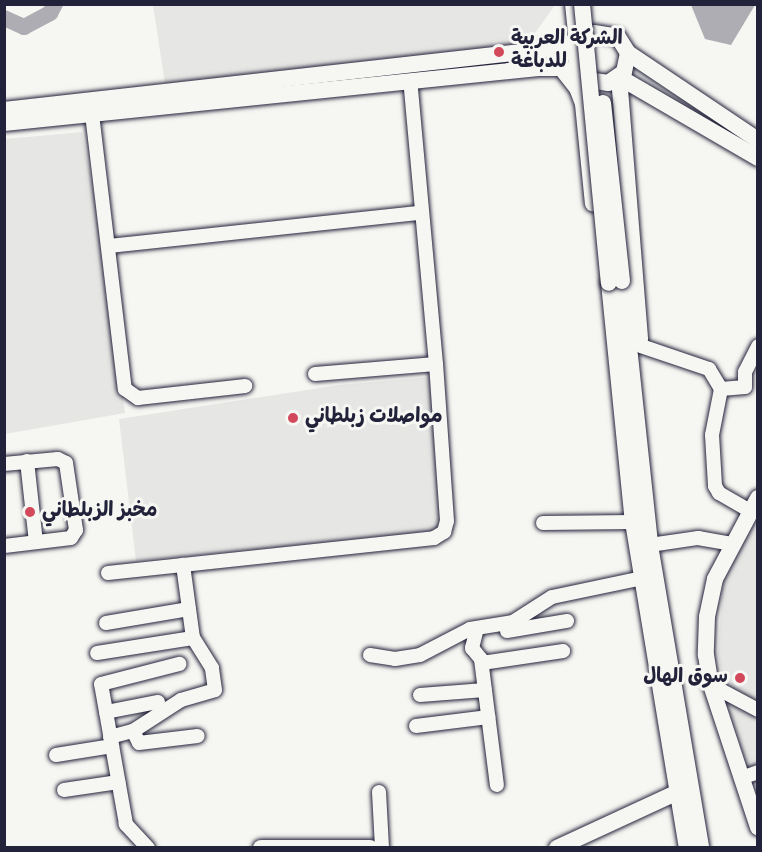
<!DOCTYPE html>
<html>
<head>
<meta charset="utf-8">
<style>
  body { margin:0 }
  #map { position:relative; width:762px; height:852px; overflow:hidden; background:#f6f6f2; font-family:Dekko,"Playpen Sans Arabic",sans-serif }
  div>[style] { position:absolute }
  .built>* { inset:0; background:#e6e6e4 }
  .water>* { inset:0; background:#adadb3 }
  .river>* { height:16px; margin:-8px; padding:0 8px; transform-origin:8px; border-radius:8px; background:#adadb3 }
  .roads { filter:drop-shadow(0 0 2px #22223b) drop-shadow(0 0 2px #22223b) }
  .minor>* { height:14px; margin:-7px; padding:0 7px; transform-origin:7px; border-radius:7px; background:#f6f6f2 }
  .major>* { height:16px; margin:-8px; padding:0 8px; transform-origin:8px; border-radius:8px; background:#f6f6f2 }
  .bridges { filter:drop-shadow(0 0 2px #22223b) drop-shadow(0 0 2px #22223b) }
  .major-bridge>* { height:16px; margin:-8px; padding:0 8px; transform-origin:8px; border-radius:8px; background:#f6f6f2 }
  .dots>* { width:16px; height:16px; translate:-50% -50%; box-sizing:border-box; border:3px solid #f6f6f2; border-radius:50% }
  span { translate:-50% -50%; white-space:nowrap; text-align:center; line-height:1.15; -webkit-text-stroke:6px #f6f6f2; paint-order:stroke }
  .poi-label { font-size:20px; color:#22223b; font-weight:700 }
  .left { translate:0 -50%; text-align:left }
  .right { translate:-100% -50%; text-align:right }
  .frame { position:absolute; inset:0; border:6px solid #22223b; pointer-events:none }
</style>
</head>
<body>
<div id="map">
  <div class="built">
    <i style="clip-path:polygon(153px 5px,555px 4px,555px 5px,526px 46px,165px 84px)"></i>
    <i style="clip-path:polygon(82px 132px,106px 258px,125px 413px,5px 434px,5px 139px)"></i>
    <i style="clip-path:polygon(430px 377px,446px 530px,136px 561px,119px 419px,339px 385px)"></i>
    <i style="clip-path:polygon(757px 517px,757px 797px,727px 702px,718px 654px,723px 581px)"></i>
  </div>
  <div class="water">
    <i style="clip-path:polygon(691px 5px,755px 5px,731px 45px,705px 39px)"></i>
  </div>
  <div class="river">
    <i style="left:4px;top:18px;width:22px;rotate:24deg"></i>
    <i style="left:24px;top:27px;width:30px;rotate:-28deg"></i>
    <i style="left:50px;top:13px;width:10px;rotate:-61deg"></i>
  </div>
  <div class="roads">
    <div class="minor">
      <i style="left:92px;top:114px;width:277px;rotate:83.2deg"></i>
      <i style="left:125px;top:389px;width:16px;rotate:35deg"></i>
      <i style="left:138px;top:398px;width:108px;rotate:-6.4deg"></i>
      <i style="left:109px;top:246px;width:313px;rotate:-6.1deg"></i>
      <i style="left:641px;top:346px;width:72px;rotate:18.7deg"></i>
      <i style="left:709px;top:369px;width:23px;rotate:59deg"></i>
      <i style="left:721px;top:389px;width:24px;rotate:-5deg"></i>
      <i style="left:745px;top:387px;width:15px;rotate:-90deg"></i>
      <i style="left:745px;top:372px;width:29px;rotate:-63deg"></i>
      <i style="left:315px;top:374px;width:121px;rotate:-4.7deg"></i>
      <i style="left:721px;top:389px;width:47px;rotate:101.1deg"></i>
      <i style="left:712px;top:435px;width:51px;rotate:86.6deg"></i>
      <i style="left:715px;top:486px;width:8px;rotate:60deg"></i>
      <i style="left:719px;top:493px;width:36px;rotate:30deg"></i>
      <i style="left:27px;top:461px;width:81px;rotate:83.7deg"></i>
      <i style="left:4px;top:464px;width:54px;rotate:-5.3deg"></i>
      <i style="left:58px;top:459px;width:9px;rotate:27deg"></i>
      <i style="left:66px;top:463px;width:68px;rotate:81.5deg"></i>
      <i style="left:76px;top:530px;width:9px;rotate:122deg"></i>
      <i style="left:71px;top:538px;width:67px;rotate:173.2deg"></i>
      <i style="left:543px;top:523px;width:90px;rotate:-0.6deg"></i>
      <i style="left:650px;top:545px;width:49px;rotate:-8.3deg"></i>
      <i style="left:698px;top:538px;width:34px;rotate:10deg"></i>
      <i style="left:108px;top:573px;width:328px;rotate:-6.1deg"></i>
      <i style="left:434px;top:538px;width:12px;rotate:-31deg"></i>
      <i style="left:444px;top:532px;width:11px;rotate:-75deg"></i>
      <i style="left:447px;top:521px;width:157px;rotate:-94deg"></i>
      <i style="left:436px;top:364px;width:284px;rotate:-95.2deg"></i>
      <i style="left:106px;top:623px;width:84px;rotate:-9.6deg"></i>
      <i style="left:477px;top:628px;width:21px;rotate:104deg"></i>
      <i style="left:472px;top:648px;width:14px;rotate:51deg"></i>
      <i style="left:481px;top:659px;width:127px;rotate:82.8deg"></i>
      <i style="left:507px;top:631px;width:61px;rotate:-9.5deg"></i>
      <i style="left:97px;top:653px;width:97px;rotate:-8.9deg"></i>
      <i style="left:370px;top:655px;width:25px;rotate:9deg"></i>
      <i style="left:395px;top:659px;width:25px;rotate:-9deg"></i>
      <i style="left:420px;top:655px;width:56px;rotate:-27.5deg"></i>
      <i style="left:470px;top:629px;width:44px;rotate:-9.2deg"></i>
      <i style="left:513px;top:622px;width:46px;rotate:-32.7deg"></i>
      <i style="left:552px;top:597px;width:92px;rotate:-11.9deg"></i>
      <i style="left:482px;top:663px;width:82px;rotate:-8.4deg"></i>
      <i style="left:711px;top:685px;width:53px;rotate:28deg"></i>
      <i style="left:420px;top:695px;width:65px;rotate:-4.4deg"></i>
      <i style="left:106px;top:712px;width:53px;rotate:-10.9deg"></i>
      <i style="left:416px;top:726px;width:73px;rotate:-7.1deg"></i>
      <i style="left:133px;top:731px;width:13px;rotate:63deg"></i>
      <i style="left:139px;top:743px;width:59px;rotate:-6.8deg"></i>
      <i style="left:110px;top:737px;width:24px;rotate:-15deg"></i>
      <i style="left:133px;top:731px;width:57px;rotate:-32.9deg"></i>
      <i style="left:181px;top:700px;width:35px;rotate:-16deg"></i>
      <i style="left:215px;top:690px;width:22px;rotate:-98deg"></i>
      <i style="left:212px;top:668px;width:36px;rotate:-122deg"></i>
      <i style="left:193px;top:638px;width:74px;rotate:-97.8deg"></i>
      <i style="left:56px;top:755px;width:57px;rotate:-9.1deg"></i>
      <i style="left:741px;top:778px;width:18px;rotate:-19deg"></i>
      <i style="left:64px;top:790px;width:55px;rotate:-8.4deg"></i>
      <i style="left:379px;top:792px;width:56px;rotate:86.9deg"></i>
      <i style="left:148px;top:848px;width:33px;rotate:-133deg"></i>
      <i style="left:126px;top:824px;width:142px;rotate:-100.1deg"></i>
      <i style="left:101px;top:684px;width:81px;rotate:-14.4deg"></i>
    </div>
    <div class="major">
      <i style="left:594px;top:33px;width:24px;rotate:9deg"></i>
      <i style="left:618px;top:37px;width:19px;rotate:58deg"></i>
      <i style="left:628px;top:53px;width:19px;rotate:102deg"></i>
      <i style="left:624px;top:72px;width:19px;rotate:145deg"></i>
      <i style="left:608px;top:83px;width:19px;rotate:-171deg"></i>
      <i style="left:589px;top:80px;width:21px;rotate:-125deg"></i>
      <i style="left:577px;top:63px;width:21px;rotate:-90deg"></i>
      <i style="left:577px;top:42px;width:19px;rotate:-28deg"></i>
      <i style="left:628px;top:53px;width:156px;rotate:33.8deg"></i>
      <i style="left:562px;top:69px;width:24px;rotate:52deg"></i>
      <i style="left:577px;top:88px;width:17px;rotate:69deg"></i>
      <i style="left:583px;top:104px;width:100px;rotate:84.3deg"></i>
      <i style="left:619px;top:77px;width:263px;rotate:85.4deg"></i>
      <i style="left:619px;top:77px;width:161px;rotate:30.2deg"></i>
      <i style="left:4px;top:110px;width:548px;rotate:-6.39deg"></i>
      <i style="left:549px;top:49px;width:29px;rotate:-14deg"></i>
      <i style="left:577px;top:42px;width:38px;rotate:-96deg"></i>
      <i style="left:4px;top:123px;width:537px;rotate:-5.88deg"></i>
      <i style="left:538px;top:68px;width:23px"></i>
      <i style="left:561px;top:68px;width:24px;rotate:19deg"></i>
      <i style="left:622px;top:281px;width:265px;rotate:83.9deg"></i>
      <i style="left:650px;top:545px;width:307px;rotate:80.4deg"></i>
      <i style="left:609px;top:283px;width:240px;rotate:84.3deg"></i>
      <i style="left:633px;top:522px;width:330px;rotate:80.6deg"></i>
      <i style="left:758px;top:498px;width:92px;rotate:118deg"></i>
      <i style="left:715px;top:579px;width:39px;rotate:102deg"></i>
      <i style="left:707px;top:617px;width:38px;rotate:92deg"></i>
      <i style="left:706px;top:655px;width:30px;rotate:81deg"></i>
      <i style="left:711px;top:685px;width:150px;rotate:71.7deg"></i>
      <i style="left:261px;top:848px;width:109px"></i>
      <i style="left:557px;top:848px;width:133px;rotate:-24.8deg"></i>
    </div>
  </div>
  <div class="bridges">
    <div class="major-bridge">
      <i style="left:582px;top:4px;width:280px;rotate:84.5deg"></i>
      <i style="left:603px;top:103px;width:179px;rotate:83.9deg"></i>
    </div>
  </div>
  <div class="dots">
    <i style="left:499px;top:52px;background:#d1495b"></i>
    <i style="left:293px;top:418px;background:#d1495b"></i>
    <i style="left:30px;top:512px;background:#d1495b"></i>
    <i style="left:740px;top:678px;background:#d1495b"></i>
  </div>
  <div class="poi-label">
    <span class="left" style="left:511px;top:52px">الشركة العربية<br>للدباغة</span>
    <span class="left" style="left:305px;top:418px">مواصلات زبلطاني</span>
    <span class="left" style="left:42px;top:512px">مخبز الزبلطاني</span>
    <span class="right" style="left:728px;top:678px">سوق الهال</span>
  </div>
  <div class="frame"></div>
</div>
</body>
</html>
